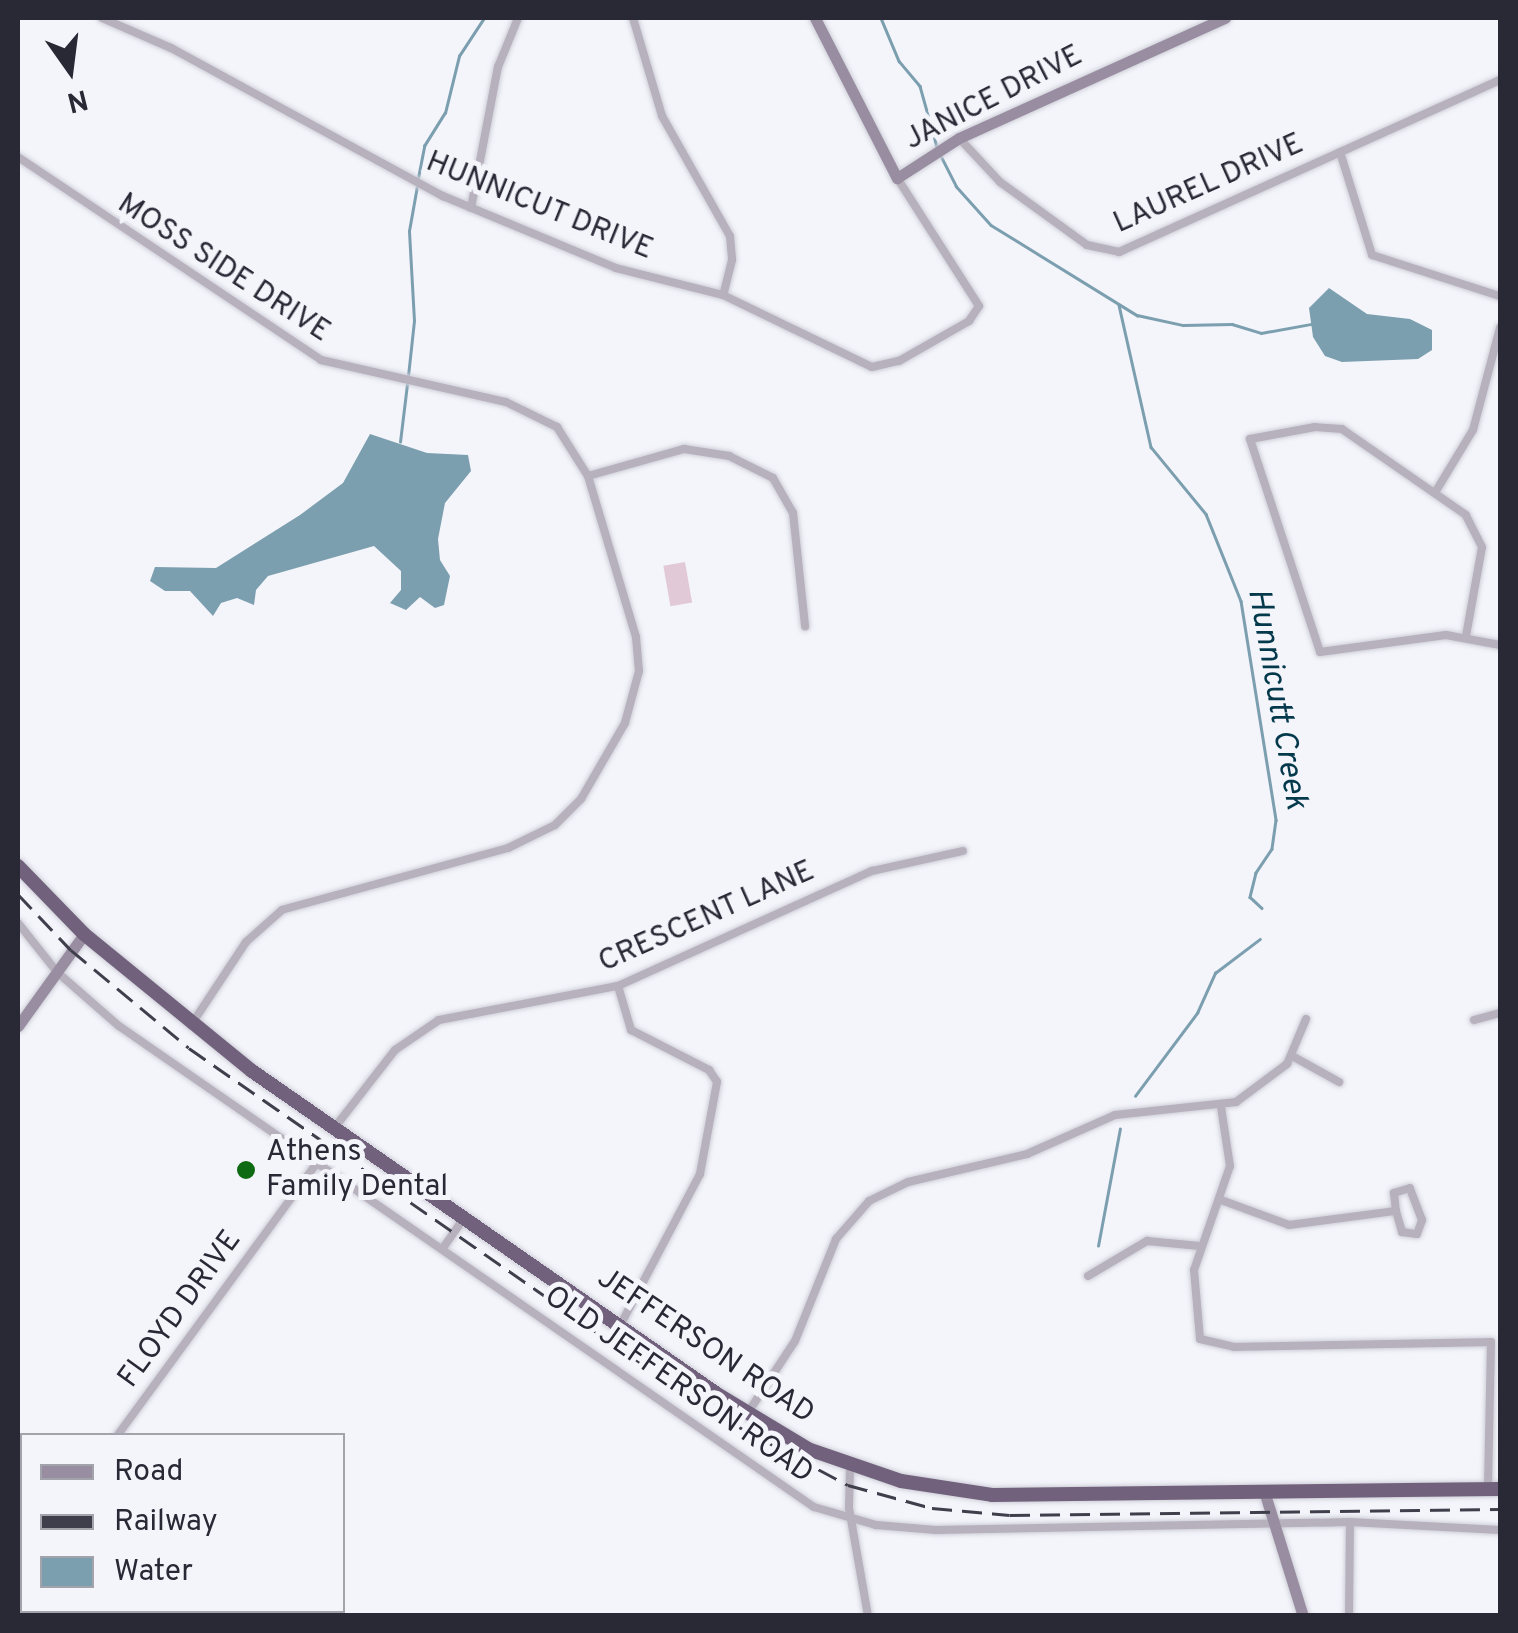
<!DOCTYPE html>
<html>
<head>
<meta charset="utf-8">
<style>
  body { margin:0 }
  #map { position:relative; width:1518px; height:1633px; overflow:hidden; background:#f4f4fb; font-family:Overpass,sans-serif }
  div>[style] { position:absolute }
  .green>* { inset:0; background:#e1c9d8; transform-origin:0 0 }
  .water>* { inset:0; background:#7c9faf }
  .stream>* { height:2.5px; margin:-1.25px; padding:0 1.25px; transform-origin:1.25px; border-radius:1.25px; background:#7c9faf }
  .roads { filter:drop-shadow(0 0 2px #cfcfd8) drop-shadow(0 0 2px #cfcfd8) }
  .street>* { height:8px; margin:-4px; padding:0 4px; transform-origin:4px; border-radius:4px; background:#b7b0bd }
  .secondary>* { height:11px; margin:-5.5px; padding:0 5.5px; transform-origin:5.5px; border-radius:5.5px; background:#998ea1 }
  .highway>* { height:14px; margin:-7px; padding:0 7px; transform-origin:7px; border-radius:7px; background:#71617c }
  .rail>* { height:2.5px; margin-top:-1.25px; transform-origin:0; background:repeating-linear-gradient(90deg,#3f3f4c 0 20px,transparent 0 30px) }
  .dots>* { width:28px; height:28px; translate:-50% -50%; box-sizing:border-box; border:5px solid #f4f4fb; border-radius:50% }
  span { translate:-50% -50%; white-space:nowrap; text-align:center; line-height:1.15; -webkit-text-stroke:10px #f4f4fb; paint-order:stroke }
  .street-label { font-size:30px; color:#292936 }
  .poi-label { font-size:30px; color:#292936 }
  .left { translate:0 -50%; text-align:left }
  .water-label { font-size:32px; color:#03394b; font-style:italic }
  .frame { position:absolute; inset:0; border:20px solid #292936; pointer-events:none }
  .legend { position:absolute; left:20px; top:1433px; width:325px; height:180px; box-sizing:border-box; background:#f4f4fb; border:2px solid #a3a3ac; margin:0; padding:12px 18px; list-style:none; font-size:30px; color:#292936 }
  .legend li { display:flex; align-items:center; gap:20px; height:50px }
  .legend b { width:50px; border:2px solid #a3a3ac }
  .north { position:absolute; left:20px; top:20px; width:100px; height:100px; -webkit-text-stroke:8px #f4f4fb; paint-order:stroke; rotate:166deg; font-size:28px; font-weight:700; line-height:40px; text-align:center; color:#292936 }
  .north::after { content:''; display:block; margin:auto; width:35px; height:45px; background:#292936; clip-path:polygon(50% 0,100% 100%,50% 72%,0 100%) }
</style>
</head>
<body>
<div id="map">
  <div class="green">
    <i style="left:685px;top:562px;width:41px;height:22px;rotate:80deg"></i>
  </div>
  <div class="water">
    <i style="clip-path:polygon(1329px 288px,1367px 314px,1410px 319px,1432px 330px,1432px 350px,1418px 359px,1342px 362px,1325px 356px,1313px 337px,1309px 308px)"></i>
    <i style="clip-path:polygon(370px 434px,427px 453px,468px 455px,471px 471px,445px 503px,438px 539px,440px 560px,450px 576px,444px 605px,435px 608px,420px 597px,406px 610px,390px 603px,401px 590px,401px 571px,374px 546px,268px 576px,256px 590px,254px 605px,237px 598px,221px 603px,213px 616px,190px 591px,165px 591px,150px 581px,155px 567px,216px 568px,300px 515px,343px 483px)"></i>
  </div>
  <div class="stream">
    <i style="left:881px;top:18px;width:47px;rotate:67.3deg"></i>
    <i style="left:899px;top:61px;width:33px;rotate:50deg"></i>
    <i style="left:920px;top:86px;width:63px;rotate:74.4deg"></i>
    <i style="left:940px;top:154px;width:36px;rotate:63deg"></i>
    <i style="left:956px;top:186px;width:52px;rotate:48.1deg"></i>
    <i style="left:991px;top:225px;width:172px;rotate:31.7deg"></i>
    <i style="left:1137px;top:315px;width:47px;rotate:12.3deg"></i>
    <i style="left:1183px;top:325px;width:49px;rotate:-1.2deg"></i>
    <i style="left:1232px;top:324px;width:30px;rotate:17deg"></i>
    <i style="left:1261px;top:333px;width:51px;rotate:-10.2deg"></i>
    <i style="left:418px;top:178px;width:33px;rotate:-79deg"></i>
    <i style="left:424px;top:146px;width:39px;rotate:-58deg"></i>
    <i style="left:445px;top:113px;width:59px;rotate:-76.2deg"></i>
    <i style="left:459px;top:56px;width:45px;rotate:-56.7deg"></i>
    <i style="left:1119px;top:305px;width:146px;rotate:77.3deg"></i>
    <i style="left:1151px;top:447px;width:87px;rotate:50.6deg"></i>
    <i style="left:1206px;top:514px;width:94px;rotate:68.1deg"></i>
    <i style="left:1241px;top:601px;width:222px;rotate:80.9deg"></i>
    <i style="left:1276px;top:820px;width:29px;rotate:98deg"></i>
    <i style="left:1272px;top:849px;width:29px;rotate:124deg"></i>
    <i style="left:1256px;top:873px;width:25px;rotate:104deg"></i>
    <i style="left:1250px;top:897px;width:16px;rotate:43deg"></i>
    <i style="left:408px;top:376px;width:55px;rotate:-83.8deg"></i>
    <i style="left:414px;top:321px;width:90px;rotate:-93.2deg"></i>
    <i style="left:409px;top:231px;width:46px;rotate:-79.9deg"></i>
    <i style="left:400px;top:442px;width:58px;rotate:-83.1deg"></i>
    <i style="left:1135px;top:1096px;width:104px;rotate:-53.2deg"></i>
    <i style="left:1197px;top:1013px;width:44px;rotate:-65.8deg"></i>
    <i style="left:1215px;top:973px;width:56px;rotate:-37.1deg"></i>
    <i style="left:1098px;top:1246px;width:119px;rotate:-79.4deg"></i>
  </div>
  <div class="roads">
    <div class="street">
      <i style="left:102px;top:18px;width:75px;rotate:23.5deg"></i>
      <i style="left:171px;top:48px;width:310px;rotate:28.6deg"></i>
      <i style="left:443px;top:196px;width:187px;rotate:22.6deg"></i>
      <i style="left:616px;top:268px;width:110px;rotate:14.2deg"></i>
      <i style="left:723px;top:295px;width:165px;rotate:25.8deg"></i>
      <i style="left:872px;top:367px;width:28px;rotate:-13deg"></i>
      <i style="left:899px;top:361px;width:81px;rotate:-29.7deg"></i>
      <i style="left:969px;top:321px;width:18px;rotate:-56deg"></i>
      <i style="left:979px;top:306px;width:152px;rotate:-122.6deg"></i>
      <i style="left:633px;top:18px;width:102px;rotate:73.5deg"></i>
      <i style="left:662px;top:116px;width:138px;rotate:60.5deg"></i>
      <i style="left:730px;top:236px;width:24px;rotate:85deg"></i>
      <i style="left:732px;top:260px;width:36px;rotate:104deg"></i>
      <i style="left:959px;top:138px;width:60px;rotate:47deg"></i>
      <i style="left:1000px;top:182px;width:107px;rotate:35.9deg"></i>
      <i style="left:1087px;top:245px;width:33px;rotate:12deg"></i>
      <i style="left:1119px;top:252px;width:418px;rotate:-24.3deg"></i>
      <i style="left:1340px;top:152px;width:108px;rotate:72.7deg"></i>
      <i style="left:1372px;top:255px;width:134px;rotate:17.8deg"></i>
      <i style="left:18px;top:157px;width:365px;rotate:33.8deg"></i>
      <i style="left:321px;top:360px;width:190px;rotate:12.8deg"></i>
      <i style="left:506px;top:402px;width:57px;rotate:26.1deg"></i>
      <i style="left:557px;top:427px;width:58px;rotate:57.7deg"></i>
      <i style="left:588px;top:476px;width:168px;rotate:73.4deg"></i>
      <i style="left:636px;top:637px;width:34px;rotate:85deg"></i>
      <i style="left:639px;top:671px;width:54px;rotate:105.1deg"></i>
      <i style="left:625px;top:723px;width:88px;rotate:120.1deg"></i>
      <i style="left:581px;top:799px;width:37px;rotate:135deg"></i>
      <i style="left:555px;top:825px;width:52px;rotate:153.9deg"></i>
      <i style="left:508px;top:848px;width:234px;rotate:164.7deg"></i>
      <i style="left:282px;top:910px;width:48px;rotate:138.4deg"></i>
      <i style="left:246px;top:942px;width:100px;rotate:123.5deg"></i>
      <i style="left:471px;top:208px;width:144px;rotate:-79.2deg"></i>
      <i style="left:498px;top:67px;width:53px;rotate:-67.8deg"></i>
      <i style="left:588px;top:476px;width:100px;rotate:-15.7deg"></i>
      <i style="left:684px;top:449px;width:46px;rotate:8.8deg"></i>
      <i style="left:729px;top:456px;width:49px;rotate:26.6deg"></i>
      <i style="left:773px;top:478px;width:40px;rotate:60.3deg"></i>
      <i style="left:793px;top:513px;width:114px;rotate:83.9deg"></i>
      <i style="left:1436px;top:491px;width:71px;rotate:-58.8deg"></i>
      <i style="left:1473px;top:430px;width:106px;rotate:-75.2deg"></i>
      <i style="left:1466px;top:636px;width:90px;rotate:-79.8deg"></i>
      <i style="left:1482px;top:547px;width:36px;rotate:-117deg"></i>
      <i style="left:1466px;top:515px;width:151px;rotate:-145.3deg"></i>
      <i style="left:1342px;top:429px;width:27px;rotate:-176deg"></i>
      <i style="left:1315px;top:427px;width:66px;rotate:169.5deg"></i>
      <i style="left:1250px;top:439px;width:224px;rotate:71.8deg"></i>
      <i style="left:1320px;top:652px;width:127px;rotate:-7.7deg"></i>
      <i style="left:1446px;top:635px;width:55px;rotate:10.5deg"></i>
      <i style="left:18px;top:923px;width:63px;rotate:51.5deg"></i>
      <i style="left:57px;top:972px;width:82px;rotate:41.1deg"></i>
      <i style="left:119px;top:1026px;width:845px;rotate:34.69deg"></i>
      <i style="left:814px;top:1507px;width:65px;rotate:16.2deg"></i>
      <i style="left:876px;top:1525px;width:60px;rotate:4.8deg"></i>
      <i style="left:936px;top:1530px;width:414px;rotate:-1.1deg"></i>
      <i style="left:1350px;top:1522px;width:150px;rotate:3.1deg"></i>
      <i style="left:618px;top:986px;width:46px;rotate:73.5deg"></i>
      <i style="left:631px;top:1030px;width:88px;rotate:27.1deg"></i>
      <i style="left:709px;top:1070px;width:14px;rotate:56deg"></i>
      <i style="left:717px;top:1082px;width:94px;rotate:100.5deg"></i>
      <i style="left:700px;top:1174px;width:172px;rotate:117.8deg"></i>
      <i style="left:1474px;top:1020px;width:27px;rotate:-15deg"></i>
      <i style="left:1292px;top:1056px;width:54px;rotate:29deg"></i>
      <i style="left:1221px;top:1107px;width:60px;rotate:81.3deg"></i>
      <i style="left:1230px;top:1166px;width:110px;rotate:109.1deg"></i>
      <i style="left:1194px;top:1270px;width:69px;rotate:85deg"></i>
      <i style="left:1200px;top:1339px;width:35px;rotate:13deg"></i>
      <i style="left:1234px;top:1347px;width:257px;rotate:-1.1deg"></i>
      <i style="left:1491px;top:1342px;width:146px;rotate:91.2deg"></i>
      <i style="left:335px;top:1127px;width:98px;rotate:-52.1deg"></i>
      <i style="left:395px;top:1050px;width:53px;rotate:-34.3deg"></i>
      <i style="left:439px;top:1020px;width:182px;rotate:-10.8deg"></i>
      <i style="left:618px;top:986px;width:279px;rotate:-24.4deg"></i>
      <i style="left:872px;top:871px;width:93px;rotate:-12.4deg"></i>
      <i style="left:1221px;top:1200px;width:72px;rotate:20.2deg"></i>
      <i style="left:1289px;top:1225px;width:108px;rotate:-7.5deg"></i>
      <i style="left:1396px;top:1211px;width:22px;rotate:74deg"></i>
      <i style="left:1402px;top:1232px;width:15px;rotate:8deg"></i>
      <i style="left:1417px;top:1234px;width:15px;rotate:-70deg"></i>
      <i style="left:1422px;top:1220px;width:34px;rotate:-111deg"></i>
      <i style="left:1410px;top:1188px;width:17px;rotate:163deg"></i>
      <i style="left:1394px;top:1193px;width:18px;rotate:84deg"></i>
      <i style="left:443px;top:1248px;width:39px;rotate:-55deg"></i>
      <i style="left:1088px;top:1276px;width:69px;rotate:-30.7deg"></i>
      <i style="left:1147px;top:1241px;width:53px;rotate:5.4deg"></i>
      <i style="left:747px;top:1414px;width:87px;rotate:-56.7deg"></i>
      <i style="left:795px;top:1341px;width:110px;rotate:-68.1deg"></i>
      <i style="left:836px;top:1239px;width:50px;rotate:-49deg"></i>
      <i style="left:869px;top:1201px;width:43px;rotate:-26deg"></i>
      <i style="left:908px;top:1182px;width:122px;rotate:-13.2deg"></i>
      <i style="left:1027px;top:1154px;width:96px;rotate:-23.9deg"></i>
      <i style="left:1115px;top:1115px;width:122px;rotate:-6.1deg"></i>
      <i style="left:1236px;top:1102px;width:64px;rotate:-36.7deg"></i>
      <i style="left:1287px;top:1064px;width:49px;rotate:-67.1deg"></i>
      <i style="left:117px;top:1436px;width:338px;rotate:-53.8deg"></i>
      <i style="left:850px;top:1467px;width:41px;rotate:91.4deg"></i>
      <i style="left:849px;top:1508px;width:110px;rotate:80deg"></i>
      <i style="left:18px;top:1572px;width:8px;rotate:-60deg"></i>
      <i style="left:1349px;top:1616px;width:94px;rotate:-89.4deg"></i>
    </div>
    <div class="secondary">
      <i style="left:815px;top:18px;width:180px;rotate:62.9deg"></i>
      <i style="left:897px;top:178px;width:74px;rotate:-32.8deg"></i>
      <i style="left:959px;top:138px;width:292px;rotate:-24.3deg"></i>
      <i style="left:18px;top:1026px;width:113px;rotate:-54.3deg"></i>
      <i style="left:1264px;top:1491px;width:131px;rotate:72.7deg"></i>
    </div>
    <div class="highway">
      <i style="left:18px;top:866px;width:95px;rotate:45.9deg"></i>
      <i style="left:84px;top:934px;width:217px;rotate:39.2deg"></i>
      <i style="left:252px;top:1071px;width:566px;rotate:34.78deg"></i>
      <i style="left:717px;top:1394px;width:106px;rotate:31.1deg"></i>
      <i style="left:808px;top:1449px;width:98px;rotate:19deg"></i>
      <i style="left:901px;top:1481px;width:92px;rotate:8.7deg"></i>
      <i style="left:992px;top:1495px;width:508px;rotate:-0.68deg"></i>
    </div>
  </div>
  <div class="rail">
    <i style="left:18px;top:894px;width:77px;rotate:46.6deg"></i>
    <i style="left:71px;top:950px;width:153px;rotate:39.7deg"></i>
    <i style="left:189px;top:1048px;width:639px;rotate:34.86deg"></i>
    <i style="left:713px;top:1413px;width:153px;rotate:28.1deg"></i>
    <i style="left:848px;top:1485px;width:87px;rotate:15.3deg"></i>
    <i style="left:932px;top:1508px;width:78px;rotate:5.1deg"></i>
    <i style="left:1010px;top:1515px;width:490px;rotate:-0.7deg"></i>
  </div>
  <div class="dots">
    <i style="left:246px;top:1170px;background:#0f6a14"></i>
  </div>
  <div class="street-label">
    <span style="left:994px;top:99px;rotate:-27deg">JANICE DRIVE</span>
    <span style="left:1209px;top:185px;rotate:-24deg">LAUREL DRIVE</span>
    <span style="left:539px;top:207px;rotate:22deg">HUNNICUT DRIVE</span>
    <span style="left:223px;top:269px;rotate:33deg">MOSS SIDE DRIVE</span>
    <span style="left:707px;top:918px;rotate:-24deg">CRESCENT LANE</span>
    <span style="left:181px;top:1310px;rotate:-54deg">FLOYD DRIVE</span>
    <span style="left:705px;top:1347px;rotate:34deg">JEFFERSON ROAD</span>
    <span style="left:678px;top:1386px;rotate:35deg">OLD JEFFERSON ROAD</span>
  </div>
  <div class="poi-label">
    <span class="left" style="left:266px;top:1170px">Athens<br>Family Dental</span>
  </div>
  <div class="water-label">
    <span style="left:1276px;top:699px;rotate:80deg">Hunnicutt Creek</span>
  </div>
  <div class="frame"></div>
  <ul class="legend">
  <li><b style="height:12px;background:#998ea1"></b>Road</li>
  <li><b style="height:12px;background:#3f3f4c"></b>Railway</li>
  <li><b style="height:28px;background:#7c9faf"></b>Water</li>
  </ul>
  <div class="north">N</div>
</div>
</body>
</html>
